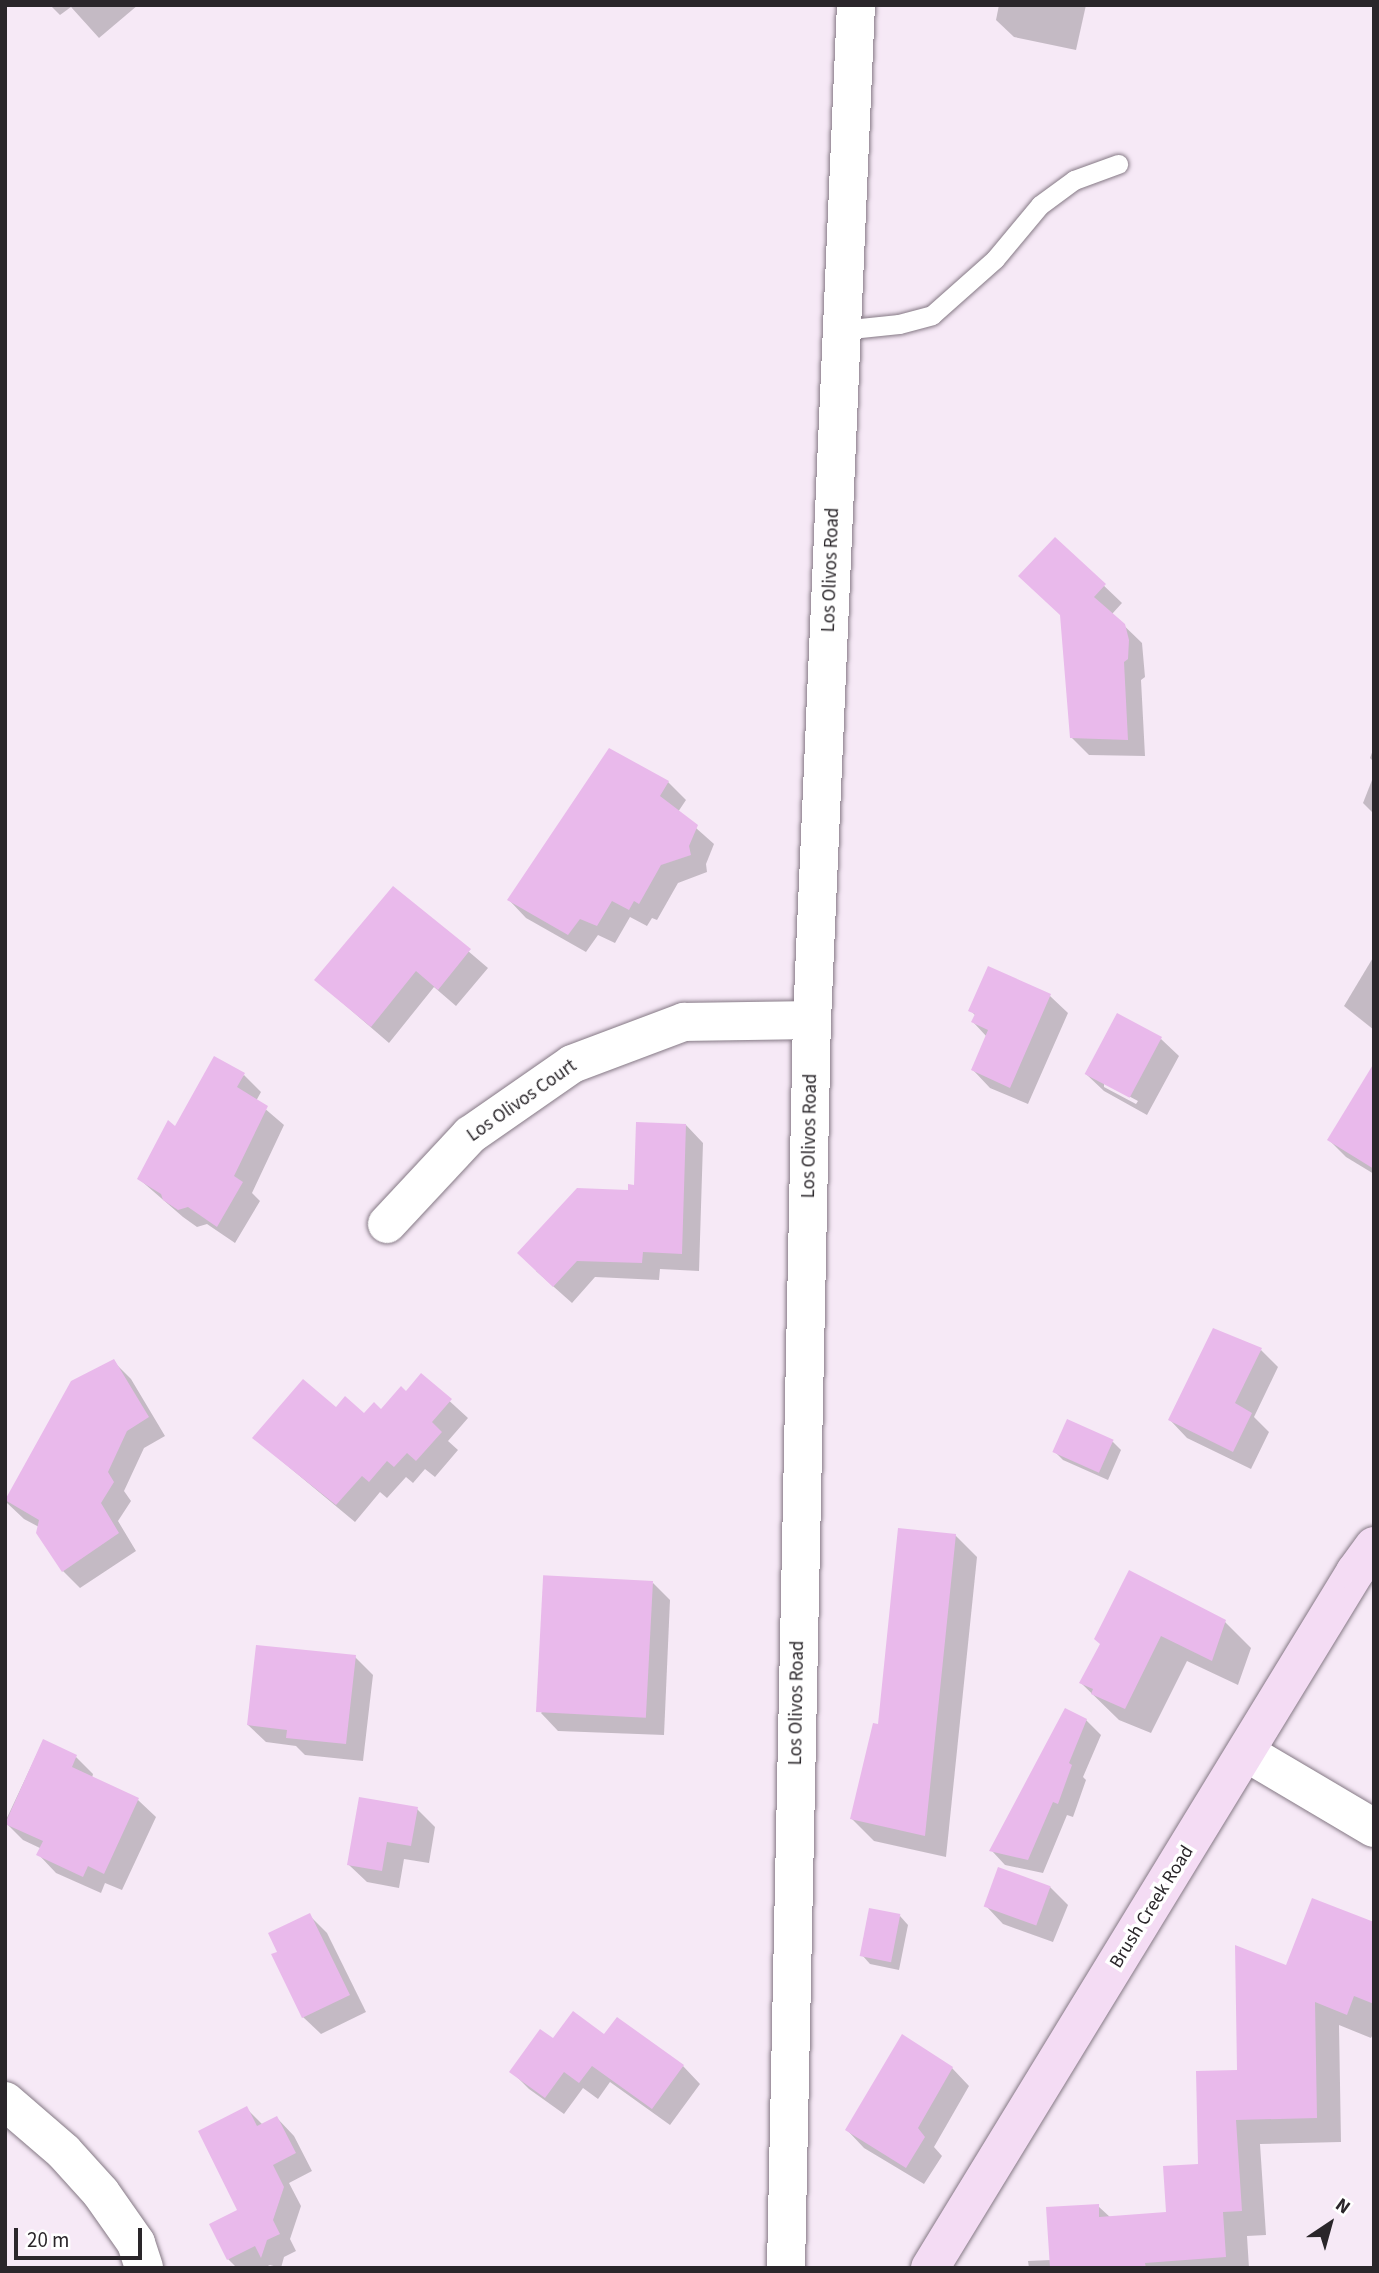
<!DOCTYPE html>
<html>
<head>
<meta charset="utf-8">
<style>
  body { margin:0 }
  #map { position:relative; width:1379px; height:2273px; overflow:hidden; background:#f6e9f6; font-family:"Source Sans 3",sans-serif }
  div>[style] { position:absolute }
  .shadow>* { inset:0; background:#0003 }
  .building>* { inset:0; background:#e9b9eb; transform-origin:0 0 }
  .roads { filter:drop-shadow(0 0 2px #857985) drop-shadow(0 0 2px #857985) }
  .lane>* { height:19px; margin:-9.5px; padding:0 9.5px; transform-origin:9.5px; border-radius:9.5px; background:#fff }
  .street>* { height:38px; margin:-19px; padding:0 19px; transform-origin:19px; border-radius:19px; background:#fff }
  .secondary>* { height:38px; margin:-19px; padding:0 19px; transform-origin:19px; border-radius:19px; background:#f4dcf4 }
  span { translate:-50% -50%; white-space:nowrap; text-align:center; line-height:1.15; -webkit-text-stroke:7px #fff; paint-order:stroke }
  .street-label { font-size:19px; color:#2a262a }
  .frame { position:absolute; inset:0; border:7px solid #2a262a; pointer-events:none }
  .north { position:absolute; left:1295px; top:2189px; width:70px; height:70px; -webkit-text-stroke:5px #fff; paint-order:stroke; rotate:36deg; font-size:19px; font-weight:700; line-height:28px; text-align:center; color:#2a262a }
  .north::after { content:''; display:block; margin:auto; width:24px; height:32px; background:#2a262a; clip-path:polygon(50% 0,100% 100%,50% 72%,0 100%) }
  .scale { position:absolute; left:14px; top:2228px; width:128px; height:32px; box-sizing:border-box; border:4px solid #2a262a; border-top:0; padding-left:9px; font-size:21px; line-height:24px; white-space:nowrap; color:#2a262a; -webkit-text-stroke:5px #fff; paint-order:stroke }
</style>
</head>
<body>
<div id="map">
  <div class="shadow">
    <i style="clip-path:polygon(50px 5px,138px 5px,99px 38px,71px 7px,60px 15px)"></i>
    <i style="clip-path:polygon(999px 5px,1086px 5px,1076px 50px,1014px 37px,996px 20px)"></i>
    <i style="clip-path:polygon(1055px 539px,1122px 603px,1112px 614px,1142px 643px,1145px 677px,1141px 680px,1145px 756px,1089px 755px,1071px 737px)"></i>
    <i style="clip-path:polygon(1374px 747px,1374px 762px,1370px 758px)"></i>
    <i style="clip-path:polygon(610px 751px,668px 782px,686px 800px,678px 812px,714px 844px,706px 864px,707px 872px,678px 883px,657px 920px,652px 918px,647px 926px,630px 917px,615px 943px,598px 935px,586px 952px,526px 918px,509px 900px)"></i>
    <i style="clip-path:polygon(1374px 775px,1374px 814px,1363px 803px)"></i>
    <i style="clip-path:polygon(394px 888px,488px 968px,456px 1006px,434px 987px,389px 1043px,316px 980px)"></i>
    <i style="clip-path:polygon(1374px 956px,1374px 1030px,1344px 1006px)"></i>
    <i style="clip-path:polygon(1050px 996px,1068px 1013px,1028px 1104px,990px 1088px,973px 1070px,987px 1037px,973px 1022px,976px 1016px,970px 1010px)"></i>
    <i style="clip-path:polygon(evenodd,1161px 1039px,1179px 1056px,1147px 1115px,1104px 1091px,1086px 1074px,1161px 1039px,1104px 1083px,1138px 1101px,1136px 1104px,1104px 1087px,1104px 1083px)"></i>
    <i style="clip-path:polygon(1374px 1066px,1374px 1174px,1346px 1157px,1329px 1140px)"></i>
    <i style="clip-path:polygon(244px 1075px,261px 1092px,256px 1101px,284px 1125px,252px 1193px,260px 1201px,235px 1243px,207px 1224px,197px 1227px,183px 1217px,139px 1179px,176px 1128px)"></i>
    <i style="clip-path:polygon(686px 1125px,703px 1143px,699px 1271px,660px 1269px,659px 1280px,595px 1277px,572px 1303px,536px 1271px,636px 1186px)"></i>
    <i style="clip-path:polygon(1261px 1350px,1278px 1367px,1254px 1417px,1269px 1432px,1251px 1469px,1187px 1438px,1170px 1420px)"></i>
    <i style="clip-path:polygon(113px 1361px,131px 1379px,165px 1436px,144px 1448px,124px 1491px,131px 1501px,118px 1521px,136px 1551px,80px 1588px,63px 1571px,39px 1527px,24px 1519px,6px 1502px,72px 1382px)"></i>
    <i style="clip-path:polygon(421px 1375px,468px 1418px,448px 1441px,458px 1450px,435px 1477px,425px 1469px,413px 1483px,406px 1477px,387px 1498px,380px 1492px,355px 1522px,254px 1438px,336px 1409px,364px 1415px,381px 1411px,406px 1393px)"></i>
    <i style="clip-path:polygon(1113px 1442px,1121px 1450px,1108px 1480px,1063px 1460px,1054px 1451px)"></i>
    <i style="clip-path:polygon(955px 1535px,977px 1557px,946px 1857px,874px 1841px,852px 1819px)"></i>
    <i style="clip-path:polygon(653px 1583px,670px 1600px,664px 1735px,558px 1731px,541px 1713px)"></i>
    <i style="clip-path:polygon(1225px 1622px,1251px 1648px,1238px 1685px,1187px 1661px,1151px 1733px,1119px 1720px,1081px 1683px,1101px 1645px)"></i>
    <i style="clip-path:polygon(355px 1657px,373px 1675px,363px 1761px,305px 1755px,296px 1746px,266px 1742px,248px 1725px)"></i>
    <i style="clip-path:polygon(1066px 1711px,1086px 1720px,1101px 1735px,1083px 1777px,1086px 1780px,1073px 1817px,1067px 1815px,1043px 1873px,1005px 1865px,992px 1851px)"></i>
    <i style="clip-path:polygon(43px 1741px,76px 1757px,93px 1774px,92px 1778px,138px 1800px,156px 1817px,122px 1890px,105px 1883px,101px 1893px,56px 1873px,39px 1855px,42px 1849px,23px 1840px,5px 1822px)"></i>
    <i style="clip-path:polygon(417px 1809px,435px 1827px,429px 1863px,404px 1859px,399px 1888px,367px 1882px,349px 1865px)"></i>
    <i style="clip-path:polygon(1050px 1887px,1068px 1905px,1053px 1942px,1003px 1924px,986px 1906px)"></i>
    <i style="clip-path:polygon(309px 1915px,327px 1933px,366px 2012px,321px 2034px,303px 2017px,279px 1953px)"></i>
    <i style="clip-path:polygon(900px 1916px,908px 1925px,899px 1970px,870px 1964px,862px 1955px)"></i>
    <i style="clip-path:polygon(1374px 1924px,1374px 2032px,1371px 2038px,1339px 2025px,1341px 2142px,1260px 2144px,1266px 2235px,1247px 2236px,1249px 2268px,1029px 2268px,1028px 2261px,1052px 2260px,1098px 2206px,1111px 2218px,1167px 2214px,1200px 2165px,1287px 1967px)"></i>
    <i style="clip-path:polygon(605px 2037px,683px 2066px,700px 2084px,670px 2125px,610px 2082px,598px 2099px,583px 2088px,564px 2114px,529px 2089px,512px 2072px,553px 2041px)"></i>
    <i style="clip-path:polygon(952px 2068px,969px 2086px,934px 2147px,942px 2156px,924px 2184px,864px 2148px,847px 2130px)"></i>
    <i style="clip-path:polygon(246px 2108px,263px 2125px,277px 2118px,294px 2136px,312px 2171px,289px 2183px,301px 2206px,290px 2239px,296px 2251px,284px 2257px,281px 2268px,270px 2265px,263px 2268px,237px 2268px,228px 2259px,239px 2211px)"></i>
  </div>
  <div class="building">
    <i style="clip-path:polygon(1055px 537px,1106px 584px,1094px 597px,1125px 624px,1129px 640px,1128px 659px,1124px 662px,1128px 740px,1070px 738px,1060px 615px,1018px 576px)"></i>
    <i style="clip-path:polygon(609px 748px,669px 781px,660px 796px,698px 825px,689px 846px,691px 855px,661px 865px,639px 904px,634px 901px,629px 910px,612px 901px,597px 926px,580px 919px,568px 935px,507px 900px)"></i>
    <i style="clip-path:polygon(393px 886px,471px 949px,438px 990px,416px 971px,371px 1027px,314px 980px)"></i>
    <i style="clip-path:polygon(988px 966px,1051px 994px,1010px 1088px,971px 1070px,988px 1030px,971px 1022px,975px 1014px,968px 1011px)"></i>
    <i style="left:1117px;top:1013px;width:51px;height:69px;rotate:28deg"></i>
    <i style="clip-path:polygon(214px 1056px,245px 1073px,237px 1087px,268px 1106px,234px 1176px,243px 1182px,217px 1227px,188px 1207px,178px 1210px,163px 1200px,161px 1194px,137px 1179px,168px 1120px,175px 1126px)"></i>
    <i style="clip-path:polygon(1374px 1063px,1374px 1169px,1327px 1140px)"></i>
    <i style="clip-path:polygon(636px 1122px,686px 1124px,682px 1254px,643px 1252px,642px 1263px,577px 1261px,553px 1287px,517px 1253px,577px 1188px,628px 1190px,628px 1184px,634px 1185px)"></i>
    <i style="clip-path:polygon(1213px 1328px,1262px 1348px,1235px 1403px,1252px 1413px,1233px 1452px,1168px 1420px)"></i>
    <i style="clip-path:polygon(114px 1359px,149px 1417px,127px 1431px,108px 1472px,114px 1482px,101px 1503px,119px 1533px,62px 1572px,36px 1533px,39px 1520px,5px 1500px,71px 1381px)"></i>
    <i style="clip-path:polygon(421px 1373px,452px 1399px,432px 1422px,442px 1432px,416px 1461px,407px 1453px,394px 1467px,387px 1461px,369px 1482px,362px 1476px,336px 1505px,252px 1438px,303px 1379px,336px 1407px,345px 1396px,364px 1413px,374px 1402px,381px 1409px,401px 1386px,406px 1391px)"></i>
    <i style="left:1067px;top:1419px;width:51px;height:36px;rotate:24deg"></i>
    <i style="clip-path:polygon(898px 1528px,956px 1534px,925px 1836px,850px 1819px,873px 1723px,878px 1724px)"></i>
    <i style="clip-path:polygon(1129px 1570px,1226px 1620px,1212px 1661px,1161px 1636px,1125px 1709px,1091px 1694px,1093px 1689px,1079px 1683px,1100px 1644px,1094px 1639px)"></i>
    <i style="left:653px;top:1581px;width:137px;height:110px;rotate:93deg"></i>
    <i style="clip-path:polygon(256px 1645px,356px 1655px,346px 1744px,286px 1738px,287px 1730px,247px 1725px)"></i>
    <i style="clip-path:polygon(1065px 1708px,1087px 1719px,1069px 1763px,1072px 1765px,1058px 1804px,1053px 1802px,1028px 1860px,989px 1851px)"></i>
    <i style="clip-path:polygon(43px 1739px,77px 1755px,72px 1767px,139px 1798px,104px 1874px,88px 1866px,83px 1877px,36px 1855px,43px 1841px,5px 1824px)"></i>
    <i style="clip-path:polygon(359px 1797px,418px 1807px,411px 1846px,387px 1842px,382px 1871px,347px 1865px)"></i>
    <i style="left:998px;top:1867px;width:56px;height:42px;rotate:20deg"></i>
    <i style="clip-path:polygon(1312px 1898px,1374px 1922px,1374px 2004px,1354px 1996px,1347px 2015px,1315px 2002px,1317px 2118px,1236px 2120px,1242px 2211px,1223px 2212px,1226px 2257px,1145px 2263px,1146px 2268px,1050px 2268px,1046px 2207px,1099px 2204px,1099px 2217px,1166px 2212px,1163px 2166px,1198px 2164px,1196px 2071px,1237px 2070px,1235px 1945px,1286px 1965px)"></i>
    <i style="left:869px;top:1908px;width:32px;height:49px;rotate:11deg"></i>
    <i style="clip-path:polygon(310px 1913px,350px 1995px,302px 2018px,271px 1954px,277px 1952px,268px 1933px)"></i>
    <i style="clip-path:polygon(573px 2011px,604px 2034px,617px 2017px,684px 2065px,652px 2109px,592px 2066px,579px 2083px,564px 2072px,545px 2098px,509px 2072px,540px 2029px,553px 2038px)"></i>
    <i style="clip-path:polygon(902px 2034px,953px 2067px,918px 2128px,925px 2137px,906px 2168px,845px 2130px)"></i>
    <i style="clip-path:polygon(247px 2106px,257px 2126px,277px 2116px,296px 2153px,273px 2165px,284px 2187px,273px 2220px,280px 2234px,267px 2240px,261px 2258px,255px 2246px,227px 2260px,209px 2224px,237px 2210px,198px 2131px)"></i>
  </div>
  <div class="roads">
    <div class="lane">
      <i style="left:841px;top:330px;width:58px;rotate:-5.9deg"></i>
      <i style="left:899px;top:324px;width:34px;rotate:-15deg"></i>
      <i style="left:932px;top:315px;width:84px;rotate:-41.6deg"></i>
      <i style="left:995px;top:259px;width:70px;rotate:-50.2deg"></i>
      <i style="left:1040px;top:205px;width:42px;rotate:-36.3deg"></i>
      <i style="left:1074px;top:180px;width:47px;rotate:-20deg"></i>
    </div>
    <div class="street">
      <i style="left:387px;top:1224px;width:122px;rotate:-47deg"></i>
      <i style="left:470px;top:1135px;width:124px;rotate:-34.8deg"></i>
      <i style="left:572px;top:1064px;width:120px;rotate:-20.6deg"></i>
      <i style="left:684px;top:1022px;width:128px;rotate:-0.9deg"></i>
      <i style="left:1247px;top:1753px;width:147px;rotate:30.6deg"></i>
      <i style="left:5px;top:2101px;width:78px;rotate:40.8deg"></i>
      <i style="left:64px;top:2152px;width:55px;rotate:47.9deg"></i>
      <i style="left:101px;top:2193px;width:61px;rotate:55deg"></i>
      <i style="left:136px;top:2243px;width:26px;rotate:72deg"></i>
      <i style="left:786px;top:2268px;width:1248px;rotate:-88.81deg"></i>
      <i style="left:812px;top:1020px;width:1016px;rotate:-87.52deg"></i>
    </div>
    <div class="secondary">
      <i style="left:930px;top:2268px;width:816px;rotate:-58.59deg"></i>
      <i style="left:1355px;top:1572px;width:32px;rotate:-54deg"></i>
    </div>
  </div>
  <div class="street-label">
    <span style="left:831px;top:570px;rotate:-88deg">Los Olivos Road</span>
    <span style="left:522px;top:1101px;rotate:-35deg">Los Olivos Court</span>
    <span style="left:810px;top:1136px;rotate:-89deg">Los Olivos Road</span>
    <span style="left:797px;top:1703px;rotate:-89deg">Los Olivos Road</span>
    <span style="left:1152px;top:1907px;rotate:-58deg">Brush Creek Road</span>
  </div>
  <div class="frame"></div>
  <div class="north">N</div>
  <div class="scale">20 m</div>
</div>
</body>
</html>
